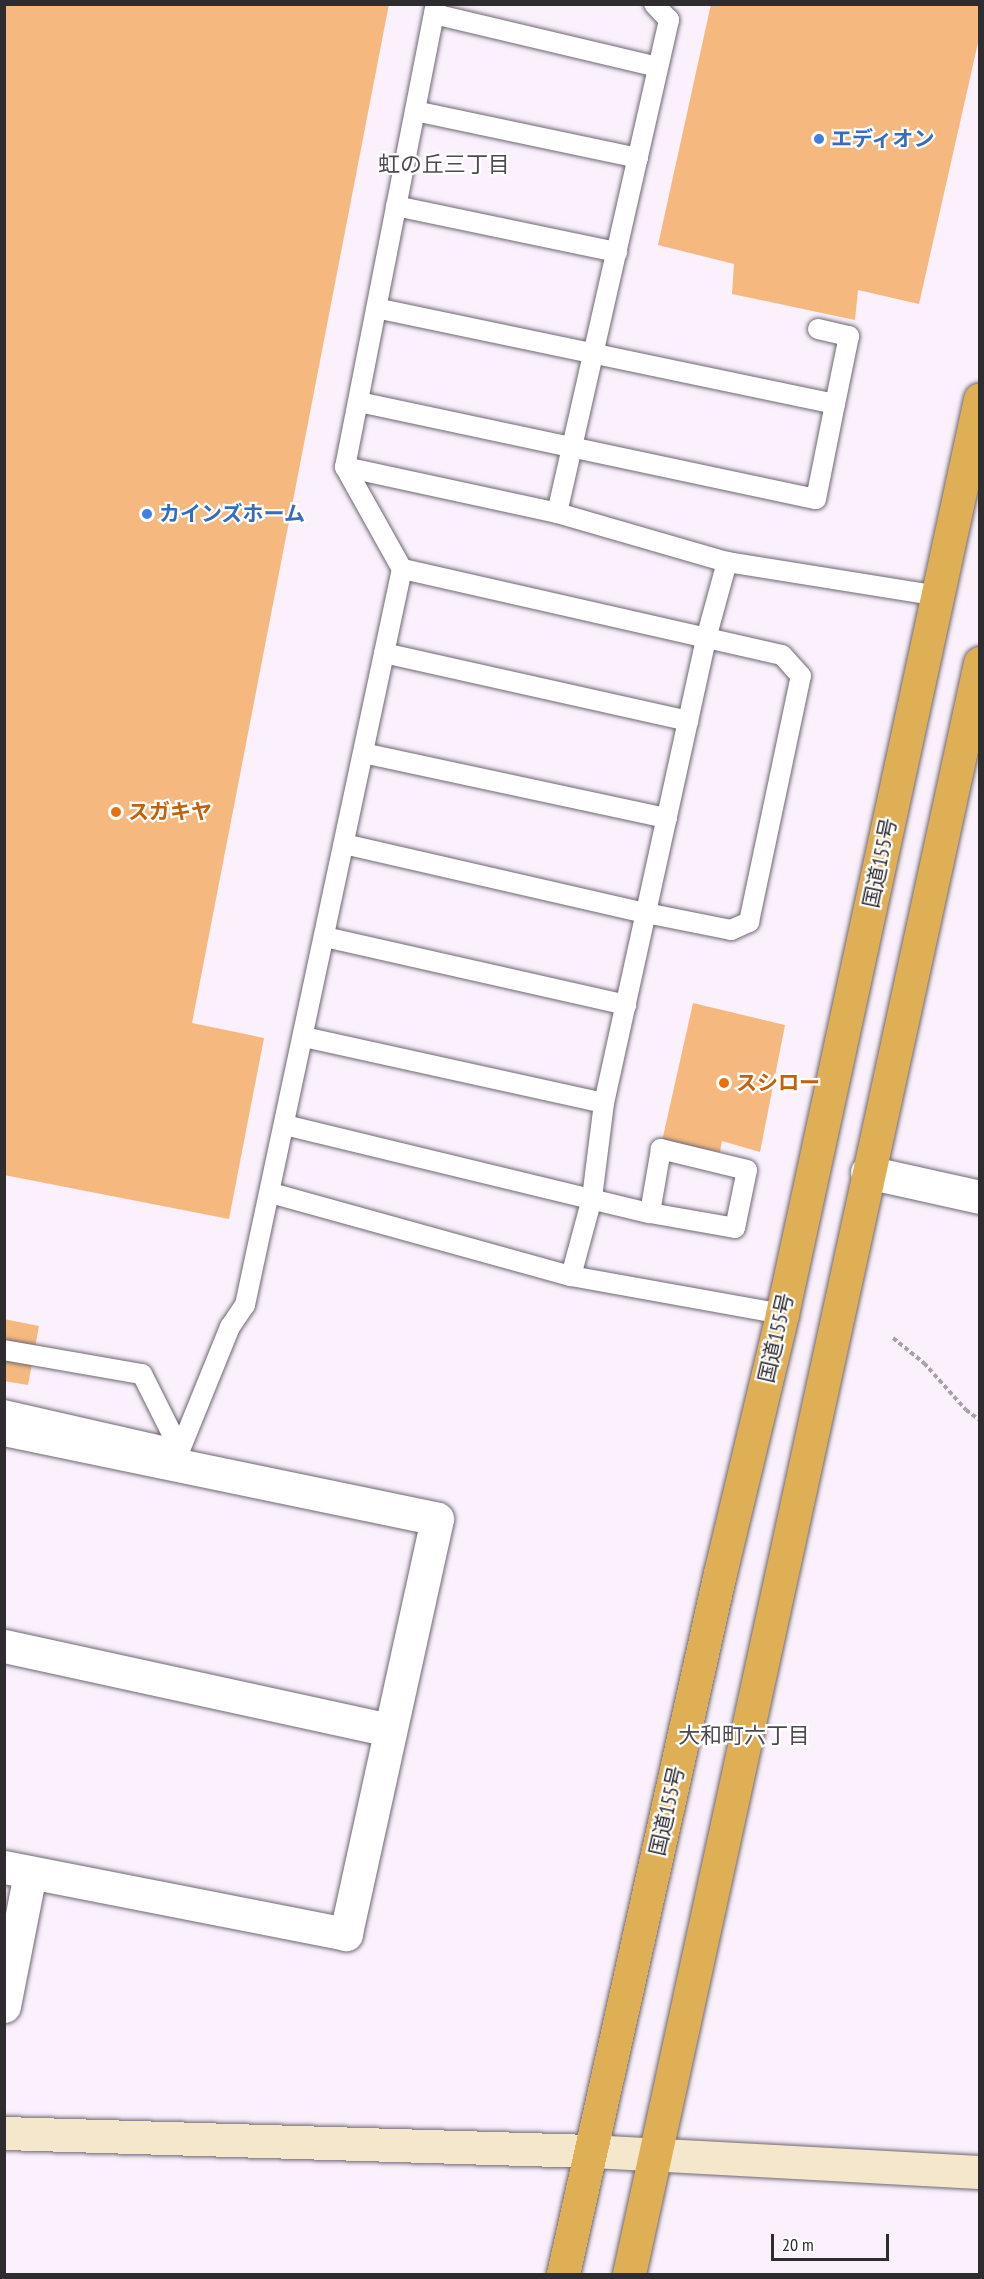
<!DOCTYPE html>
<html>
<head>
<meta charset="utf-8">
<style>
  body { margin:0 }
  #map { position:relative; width:984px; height:2279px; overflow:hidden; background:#faf1fd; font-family:"PT Sans Narrow","Noto Sans JP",sans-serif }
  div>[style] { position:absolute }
  .building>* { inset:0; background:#f5b980 }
  .path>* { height:4px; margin-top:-2px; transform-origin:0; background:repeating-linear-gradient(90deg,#a6a0a8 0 4.5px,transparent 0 7.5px) }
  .roads { filter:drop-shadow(0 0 2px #6e6771) drop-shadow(0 0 2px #6e6771) }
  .lane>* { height:20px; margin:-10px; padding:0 10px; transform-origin:10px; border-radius:10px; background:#fff }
  .street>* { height:33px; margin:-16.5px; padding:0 16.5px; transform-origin:16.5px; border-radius:16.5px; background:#fff }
  .secondary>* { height:33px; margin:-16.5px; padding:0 16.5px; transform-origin:16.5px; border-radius:16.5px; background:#f5e7cc }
  .highway>* { height:33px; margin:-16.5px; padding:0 16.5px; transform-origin:16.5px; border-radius:16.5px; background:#dfaf55 }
  .dots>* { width:16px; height:16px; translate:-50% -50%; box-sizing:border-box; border:3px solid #fff; border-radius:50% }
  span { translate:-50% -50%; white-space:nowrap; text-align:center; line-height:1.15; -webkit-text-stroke:4.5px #fff; paint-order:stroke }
  .shop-label { font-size:21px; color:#366cbe; font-weight:700 }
  .left { translate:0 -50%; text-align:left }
  .food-label { font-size:21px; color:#c56008; font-weight:700 }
  .street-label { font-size:21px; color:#2f2c30 }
  .neighbourhood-label { font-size:22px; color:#4f4851 }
  .frame { position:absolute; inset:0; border:6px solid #2f2c30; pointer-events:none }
  .scale { position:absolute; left:771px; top:2234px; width:118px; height:27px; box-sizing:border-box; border:3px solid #2f2c30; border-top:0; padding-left:8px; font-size:18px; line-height:21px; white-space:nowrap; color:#2f2c30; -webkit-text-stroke:4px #fff; paint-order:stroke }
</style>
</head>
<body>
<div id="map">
  <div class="building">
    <i style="clip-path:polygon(4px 4px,389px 4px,192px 1023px,264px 1038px,229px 1219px,4px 1175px)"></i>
    <i style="clip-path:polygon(711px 4px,980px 4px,980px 34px,919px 304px,858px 290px,855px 320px,732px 294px,734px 264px,658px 245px)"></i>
    <i style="clip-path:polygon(693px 1003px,785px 1025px,760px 1152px,722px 1141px,720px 1152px,662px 1141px)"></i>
    <i style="clip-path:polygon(4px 1319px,39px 1326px,28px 1385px,4px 1381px)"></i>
  </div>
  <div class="path">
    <i style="left:893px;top:1338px;width:40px;rotate:39deg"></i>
    <i style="left:924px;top:1363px;width:63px;rotate:48.2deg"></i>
    <i style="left:966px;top:1410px;width:17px;rotate:36deg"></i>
  </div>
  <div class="roads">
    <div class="lane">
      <i style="left:434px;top:14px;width:230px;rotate:13.3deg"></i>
      <i style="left:415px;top:111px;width:228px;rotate:11.9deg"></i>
      <i style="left:396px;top:206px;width:226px;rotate:11.8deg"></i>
      <i style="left:818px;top:329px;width:32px;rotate:13deg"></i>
      <i style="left:849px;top:336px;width:69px;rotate:101.6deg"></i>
      <i style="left:359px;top:402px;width:467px;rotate:12deg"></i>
      <i style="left:816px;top:499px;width:97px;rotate:-78.7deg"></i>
      <i style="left:835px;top:404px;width:468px;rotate:-168.2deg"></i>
      <i style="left:345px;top:467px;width:217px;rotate:12.2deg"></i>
      <i style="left:557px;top:513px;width:177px;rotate:16.1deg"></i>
      <i style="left:727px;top:562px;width:215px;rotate:9.1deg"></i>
      <i style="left:557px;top:513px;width:506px;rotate:-77.2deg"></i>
      <i style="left:669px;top:20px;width:22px;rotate:-133deg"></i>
      <i style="left:384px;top:653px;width:312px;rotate:12.6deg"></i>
      <i style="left:363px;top:753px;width:311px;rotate:12.1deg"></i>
      <i style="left:344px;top:844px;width:310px;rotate:12.9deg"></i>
      <i style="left:646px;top:913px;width:87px;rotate:11.3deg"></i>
      <i style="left:731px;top:930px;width:20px;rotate:-24deg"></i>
      <i style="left:749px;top:922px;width:251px;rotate:-78.1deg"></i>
      <i style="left:801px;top:676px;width:28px;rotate:-132deg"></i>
      <i style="left:782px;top:655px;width:390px;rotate:-167.2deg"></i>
      <i style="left:325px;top:937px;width:309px;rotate:12.7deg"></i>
      <i style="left:304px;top:1037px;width:307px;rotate:12.4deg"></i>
      <i style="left:285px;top:1125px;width:375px;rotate:13.6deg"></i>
      <i style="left:650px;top:1213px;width:86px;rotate:10deg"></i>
      <i style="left:735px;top:1228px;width:59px;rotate:-78.3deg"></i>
      <i style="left:747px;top:1170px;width:89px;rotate:-166.3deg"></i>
      <i style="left:661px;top:1149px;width:65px;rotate:99.8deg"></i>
      <i style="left:271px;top:1193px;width:311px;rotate:15.5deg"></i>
      <i style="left:571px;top:1276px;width:214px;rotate:10.2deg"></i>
      <i style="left:571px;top:1276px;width:81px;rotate:-74.9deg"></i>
      <i style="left:592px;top:1198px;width:96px;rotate:-82.8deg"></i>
      <i style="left:604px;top:1103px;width:479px;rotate:-77.6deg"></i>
      <i style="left:707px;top:635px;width:76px;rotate:-74.7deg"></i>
      <i style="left:4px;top:1350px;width:140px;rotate:9.9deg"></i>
      <i style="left:142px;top:1374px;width:85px;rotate:63.4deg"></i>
      <i style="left:4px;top:1410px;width:180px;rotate:12.8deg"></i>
      <i style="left:180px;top:1450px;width:133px;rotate:-67.9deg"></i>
      <i style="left:230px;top:1327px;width:27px;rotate:-56deg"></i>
      <i style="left:245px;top:1305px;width:753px;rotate:-77.96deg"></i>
      <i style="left:402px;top:569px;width:117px;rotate:-119.2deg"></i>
      <i style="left:345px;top:467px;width:472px;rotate:-78.9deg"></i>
    </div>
    <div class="street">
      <i style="left:867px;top:1172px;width:116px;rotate:12.5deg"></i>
      <i style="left:4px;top:1429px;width:442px;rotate:11.7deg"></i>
      <i style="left:437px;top:1519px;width:425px;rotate:102.4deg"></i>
      <i style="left:346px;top:1934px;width:349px;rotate:-168.9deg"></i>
      <i style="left:4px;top:1646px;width:394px;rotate:12.3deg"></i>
      <i style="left:4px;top:2006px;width:136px;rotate:-78.9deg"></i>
    </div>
    <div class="secondary">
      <i style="left:4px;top:2133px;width:587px;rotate:1.76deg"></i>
      <i style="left:591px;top:2151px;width:390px;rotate:3.1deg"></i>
    </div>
    <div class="highway">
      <i style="left:563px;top:2274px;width:718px;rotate:-77.38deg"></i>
      <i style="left:720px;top:1573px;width:266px;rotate:-76.5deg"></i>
      <i style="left:782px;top:1314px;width:936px;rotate:-77.79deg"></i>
      <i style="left:629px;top:2274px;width:1649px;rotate:-77.71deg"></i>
    </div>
  </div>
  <div class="dots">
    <i style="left:819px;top:139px;background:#3f7fe0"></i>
    <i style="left:147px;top:514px;background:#3f7fe0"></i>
    <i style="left:116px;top:812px;background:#e8710a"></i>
    <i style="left:724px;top:1083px;background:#e8710a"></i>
  </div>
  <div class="shop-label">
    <span class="left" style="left:831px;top:139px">エディオン</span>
    <span class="left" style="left:159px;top:514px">カインズホーム</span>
  </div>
  <div class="food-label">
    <span class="left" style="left:128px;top:812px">スガキヤ</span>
    <span class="left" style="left:736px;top:1083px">スシロー</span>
  </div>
  <div class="street-label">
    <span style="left:880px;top:863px;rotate:-78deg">国道155号</span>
    <span style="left:776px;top:1338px;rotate:-77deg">国道155号</span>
    <span style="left:667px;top:1811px;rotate:-77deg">国道155号</span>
  </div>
  <div class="neighbourhood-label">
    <span style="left:444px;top:165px">虹の丘三丁目</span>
    <span style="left:744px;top:1736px">大和町六丁目</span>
  </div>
  <div class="frame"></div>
  <div class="scale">20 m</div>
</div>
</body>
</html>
